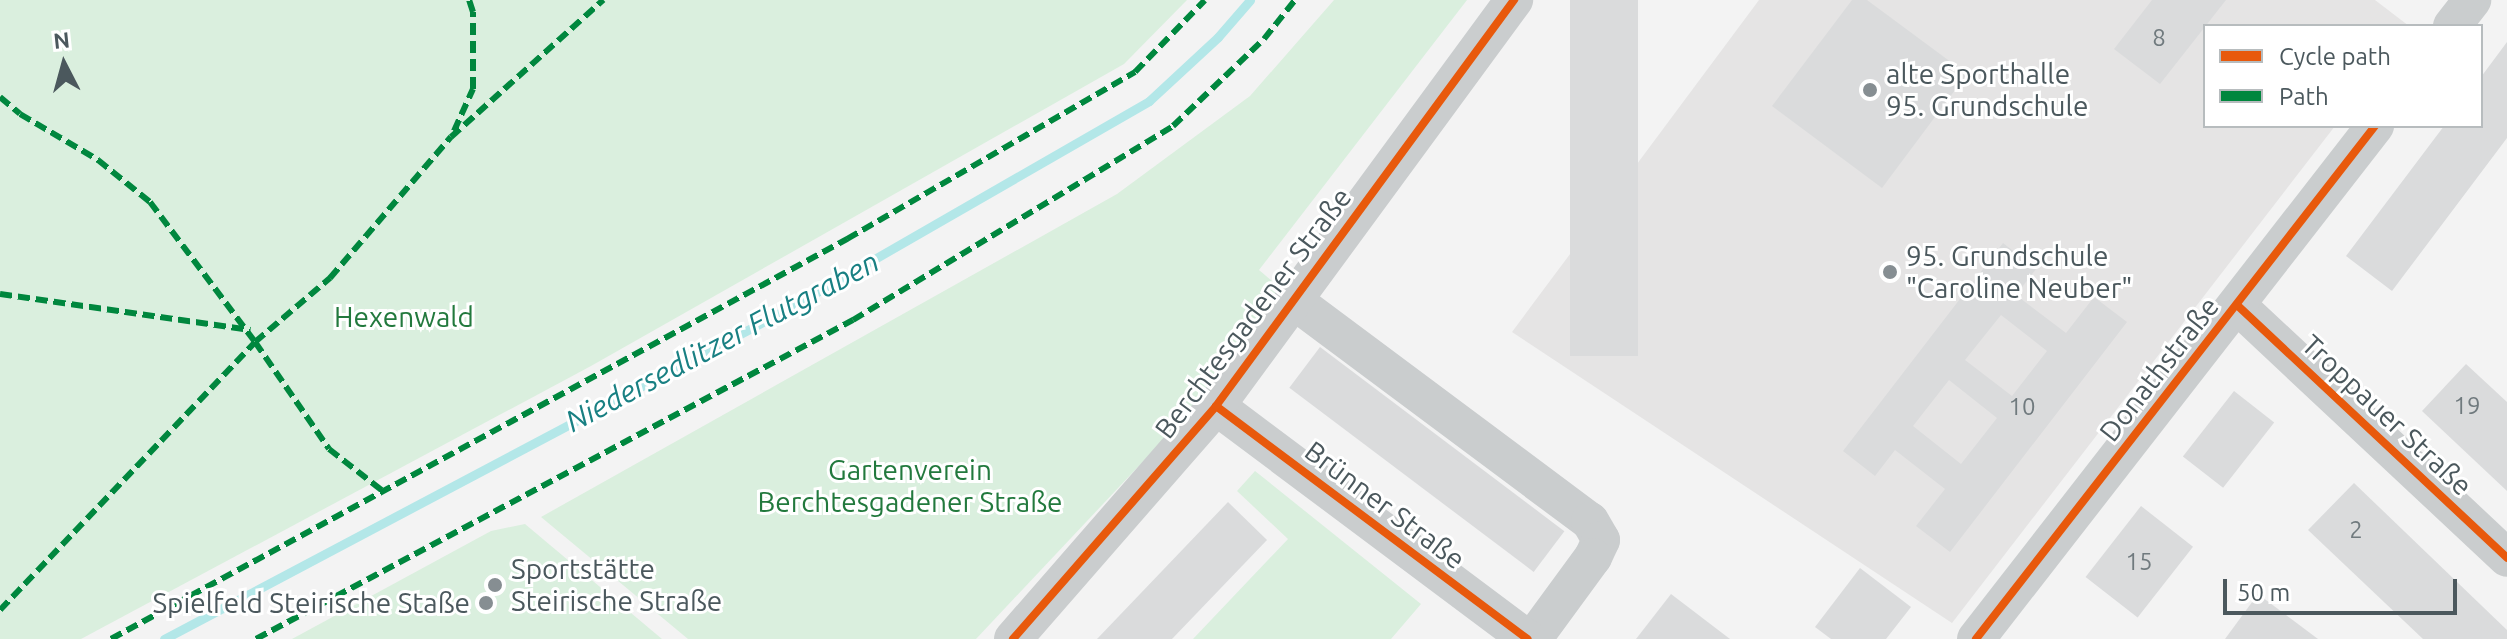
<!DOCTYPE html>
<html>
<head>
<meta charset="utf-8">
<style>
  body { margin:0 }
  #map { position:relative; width:2507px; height:639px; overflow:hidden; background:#f3f3f3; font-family:Ubuntu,sans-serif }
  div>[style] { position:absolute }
  .education>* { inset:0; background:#e5e4e4 }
  .green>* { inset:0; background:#daefde }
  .stream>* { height:9px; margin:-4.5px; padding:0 4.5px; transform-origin:4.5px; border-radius:4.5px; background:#b3e7e8 }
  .building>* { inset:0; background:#dadbdc; transform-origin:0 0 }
  .minor>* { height:38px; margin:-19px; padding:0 19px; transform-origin:19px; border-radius:19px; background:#cacdce }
  .quiet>* { height:6px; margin-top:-3px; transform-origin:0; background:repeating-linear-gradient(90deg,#00873e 0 12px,transparent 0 18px) }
  .cycleway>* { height:8px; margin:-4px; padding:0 4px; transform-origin:4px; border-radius:4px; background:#e8590c }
  .dots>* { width:22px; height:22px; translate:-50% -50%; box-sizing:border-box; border:4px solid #fff; border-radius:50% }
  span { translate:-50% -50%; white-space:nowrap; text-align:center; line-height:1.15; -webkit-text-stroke:6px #fff; paint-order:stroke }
  .number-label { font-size:24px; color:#707a7e }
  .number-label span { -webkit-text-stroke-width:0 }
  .poi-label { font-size:28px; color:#4b585d }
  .left { translate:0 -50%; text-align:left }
  .right { translate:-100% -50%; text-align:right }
  .street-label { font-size:28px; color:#4b585d }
  .park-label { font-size:28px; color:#22793d }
  .water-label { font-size:30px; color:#198083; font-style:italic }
  .legend { position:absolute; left:2203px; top:24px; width:280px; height:104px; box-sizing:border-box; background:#fff; border:2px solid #b7bcbe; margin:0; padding:10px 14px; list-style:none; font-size:24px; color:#4b585d }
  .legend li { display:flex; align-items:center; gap:16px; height:40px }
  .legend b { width:40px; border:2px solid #b7bcbe }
  .north { position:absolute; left:24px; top:24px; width:80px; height:80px; -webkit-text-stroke:6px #fff; paint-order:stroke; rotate:354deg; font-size:22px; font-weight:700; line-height:32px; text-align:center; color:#4b585d }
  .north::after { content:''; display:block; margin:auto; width:28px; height:36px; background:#4b585d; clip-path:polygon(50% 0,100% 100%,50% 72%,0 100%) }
  .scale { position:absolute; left:2223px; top:579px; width:234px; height:36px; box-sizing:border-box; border:4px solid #4b585d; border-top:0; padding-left:10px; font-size:24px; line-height:28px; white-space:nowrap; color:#4b585d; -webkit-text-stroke:6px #fff; paint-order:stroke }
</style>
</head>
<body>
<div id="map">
  <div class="education">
    <i style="clip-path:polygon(1759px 0,2375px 0,2409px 26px,2205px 26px,2205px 126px,2335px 126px,1952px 623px,1512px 332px)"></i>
  </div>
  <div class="green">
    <i style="clip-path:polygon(0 0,1187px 0,1124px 64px,591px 366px,81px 639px,0 639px)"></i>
    <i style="clip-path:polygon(1334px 0,1467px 0,1259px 270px,1284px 291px,1215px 385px,976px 639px,688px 639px,541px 517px,1117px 194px,1250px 96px)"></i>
    <i style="clip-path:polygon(1255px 471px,1421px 604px,1391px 639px,1193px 639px,1288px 539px,1237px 491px)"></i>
    <i style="clip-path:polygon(525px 524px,662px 639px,292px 639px,491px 531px)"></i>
  </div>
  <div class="stream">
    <i style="left:164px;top:639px;width:709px;rotate:-27.9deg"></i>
    <i style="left:791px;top:307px;width:413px;rotate:-29.9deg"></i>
    <i style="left:1149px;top:101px;width:94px;rotate:-42.8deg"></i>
    <i style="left:1218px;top:37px;width:49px;rotate:-49.1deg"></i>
  </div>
  <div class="building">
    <i style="left:1570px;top:0;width:68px;height:356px"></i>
    <i style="clip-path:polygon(1852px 0,1867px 0,1967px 74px,1882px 188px,1772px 106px)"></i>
    <i style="clip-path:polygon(2152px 0,2226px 0,2160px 84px,2114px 49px)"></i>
    <i style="clip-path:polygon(2507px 42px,2507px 138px,2392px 291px,2346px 256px,2444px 126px,2481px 126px,2481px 77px)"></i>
    <i style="clip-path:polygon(evenodd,2003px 243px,2036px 269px,2016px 295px,2066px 333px,2094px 297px,2127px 322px,1950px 552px,1916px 526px,1945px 489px,1895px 450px,1875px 476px,1843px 451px,2003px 243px,2001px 315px,2047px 351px,2012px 396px,1965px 360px,2001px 315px,2003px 243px,1949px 380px,1997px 418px,1961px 464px,1913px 426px,1949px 380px)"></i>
    <i style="left:1320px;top:347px;width:306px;height:51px;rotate:37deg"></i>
    <i style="clip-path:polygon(2466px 364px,2507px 402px,2507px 491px,2422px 411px)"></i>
    <i style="left:2234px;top:391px;width:51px;height:83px;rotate:38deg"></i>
    <i style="clip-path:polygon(2354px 483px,2507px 630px,2507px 639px,2423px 639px,2308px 530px)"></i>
    <i style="clip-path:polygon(1228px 502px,1267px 540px,1172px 639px,1097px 639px)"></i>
    <i style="left:2141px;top:506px;width:66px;height:90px;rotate:38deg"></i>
    <i style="clip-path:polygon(1860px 568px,1911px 607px,1886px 639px,1831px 639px,1815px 627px)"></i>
    <i style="clip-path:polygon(1671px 594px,1730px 639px,1636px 639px)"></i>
    <i style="clip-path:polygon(2258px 594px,2318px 639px,2225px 639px)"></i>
  </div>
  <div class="minor">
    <i style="left:2452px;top:26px;width:33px;rotate:-52deg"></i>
    <i style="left:1293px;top:300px;width:370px;rotate:36.7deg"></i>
    <i style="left:1590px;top:521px;width:22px;rotate:60deg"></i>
    <i style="left:1601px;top:540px;width:19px;rotate:115deg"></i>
    <i style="left:1593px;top:557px;width:102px;rotate:126.2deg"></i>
    <i style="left:2237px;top:305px;width:370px;rotate:43.1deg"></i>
    <i style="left:1216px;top:406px;width:389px;rotate:36.8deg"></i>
    <i style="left:1013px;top:639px;width:309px;rotate:-48.9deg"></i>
    <i style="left:1216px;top:406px;width:504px;rotate:-53.72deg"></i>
    <i style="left:1976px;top:639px;width:650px;rotate:-52.13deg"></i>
  </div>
  <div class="quiet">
    <i style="left:0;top:97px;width:26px;rotate:40deg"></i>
    <i style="left:20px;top:114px;width:91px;rotate:30.5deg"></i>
    <i style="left:98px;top:160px;width:67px;rotate:38.9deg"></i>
    <i style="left:150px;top:202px;width:175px;rotate:53.1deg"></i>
    <i style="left:255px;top:342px;width:130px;rotate:55.3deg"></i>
    <i style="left:329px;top:449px;width:70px;rotate:38deg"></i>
    <i style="left:454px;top:131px;width:46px;rotate:-65.7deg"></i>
    <i style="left:473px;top:89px;width:77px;rotate:-90deg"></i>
    <i style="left:473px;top:12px;width:13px;rotate:-108deg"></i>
    <i style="left:0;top:294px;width:253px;rotate:8.2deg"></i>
    <i style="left:0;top:610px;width:370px;rotate:-46.4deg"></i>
    <i style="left:255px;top:342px;width:99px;rotate:-40.5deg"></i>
    <i style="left:330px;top:278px;width:186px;rotate:-49.4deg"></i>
    <i style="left:451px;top:137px;width:205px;rotate:-42deg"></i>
    <i style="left:111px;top:639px;width:838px;rotate:-28.52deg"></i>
    <i style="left:847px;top:239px;width:333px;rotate:-30.1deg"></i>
    <i style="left:1135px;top:72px;width:100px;rotate:-45.8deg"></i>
    <i style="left:256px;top:639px;width:677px;rotate:-28.12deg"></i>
    <i style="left:853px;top:320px;width:374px;rotate:-31.2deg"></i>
    <i style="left:1173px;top:126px;width:126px;rotate:-43.7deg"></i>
    <i style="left:1264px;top:39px;width:50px;rotate:-51.5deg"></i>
  </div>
  <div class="cycleway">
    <i style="left:2237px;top:305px;width:370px;rotate:43.1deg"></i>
    <i style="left:1216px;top:406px;width:389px;rotate:36.8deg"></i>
    <i style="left:1013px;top:639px;width:309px;rotate:-48.9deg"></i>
    <i style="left:1216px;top:406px;width:504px;rotate:-53.72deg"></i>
    <i style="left:1976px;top:639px;width:650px;rotate:-52.13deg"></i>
  </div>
  <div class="dots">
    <i style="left:1870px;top:90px;background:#868e92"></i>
    <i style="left:1890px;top:272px;background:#868e92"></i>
    <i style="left:495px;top:585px;background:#868e92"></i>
    <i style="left:486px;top:603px;background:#868e92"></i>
  </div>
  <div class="number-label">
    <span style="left:2159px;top:38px">8</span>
    <span style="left:2467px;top:406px">19</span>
    <span style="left:2022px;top:407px">10</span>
    <span style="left:2356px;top:530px">2</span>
    <span style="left:2139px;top:562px">15</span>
  </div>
  <div class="poi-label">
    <span class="left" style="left:1886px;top:90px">alte Sporthalle<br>95. Grundschule</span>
    <span class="left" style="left:1906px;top:272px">95. Grundschule<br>"Caroline Neuber"</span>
    <span class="left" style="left:511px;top:585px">Sportstätte<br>Steirische Straße</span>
    <span class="right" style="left:470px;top:603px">Spielfeld Steirische Staße</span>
  </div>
  <div class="street-label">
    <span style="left:1253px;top:313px;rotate:-53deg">Berchtesgadener Straße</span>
    <span style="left:2159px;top:369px;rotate:-52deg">Donathstraße</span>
    <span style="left:2387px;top:415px;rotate:43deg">Troppauer Straße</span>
    <span style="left:1385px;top:505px;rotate:37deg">Brünner Straße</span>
  </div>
  <div class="park-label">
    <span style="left:404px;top:317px">Hexenwald</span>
    <span style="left:910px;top:486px">Gartenverein<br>Berchtesgadener Straße</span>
  </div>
  <div class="water-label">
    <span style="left:722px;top:341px;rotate:-28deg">Niedersedlitzer Flutgraben</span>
  </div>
  <ul class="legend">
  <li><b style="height:10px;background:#e8590c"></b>Cycle path</li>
  <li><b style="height:10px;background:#00873e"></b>Path</li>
  </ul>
  <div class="north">N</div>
  <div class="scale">50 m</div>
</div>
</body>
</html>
